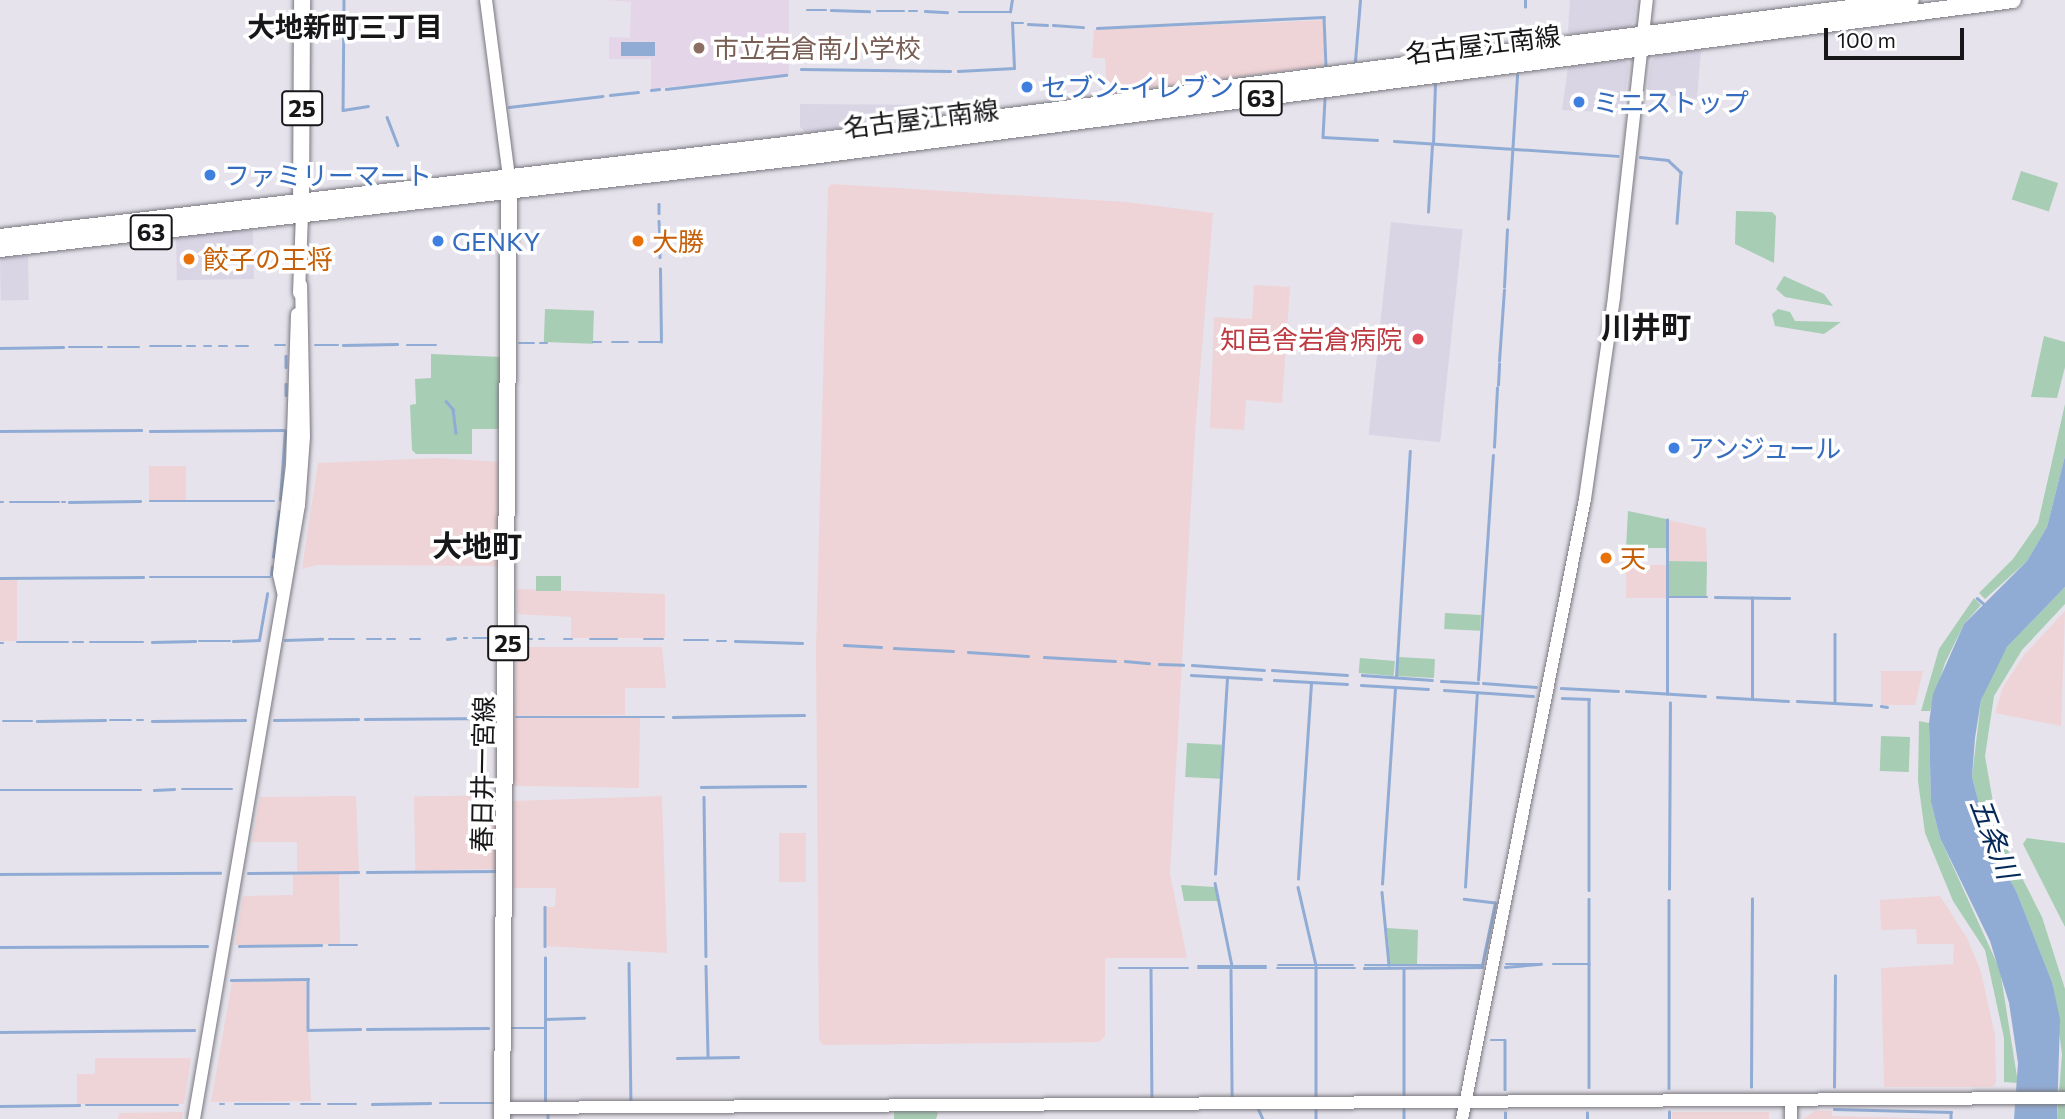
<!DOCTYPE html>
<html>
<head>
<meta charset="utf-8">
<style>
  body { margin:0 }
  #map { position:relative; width:2065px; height:1119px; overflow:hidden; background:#e6e3ec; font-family:Commissioner,"Noto Sans JP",sans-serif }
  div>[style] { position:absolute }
  .built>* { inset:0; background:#dad5e5; transform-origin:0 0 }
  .industrial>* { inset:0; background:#eed4d7; transform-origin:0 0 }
  .education>* { inset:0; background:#e5d5e8 }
  .green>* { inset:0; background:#a7cdb4; transform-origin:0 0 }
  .water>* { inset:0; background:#91acd4; transform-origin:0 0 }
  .stream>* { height:2.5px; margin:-1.25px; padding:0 1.25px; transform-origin:1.25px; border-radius:1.25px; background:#91acd4 }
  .roads { filter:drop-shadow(0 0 2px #79777f) drop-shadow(0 0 2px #79777f) }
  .minor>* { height:12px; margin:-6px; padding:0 6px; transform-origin:6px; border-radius:6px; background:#fff }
  .major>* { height:16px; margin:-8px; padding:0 8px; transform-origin:8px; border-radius:8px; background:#fff }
  .dots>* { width:19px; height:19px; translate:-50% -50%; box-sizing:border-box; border:4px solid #fff; border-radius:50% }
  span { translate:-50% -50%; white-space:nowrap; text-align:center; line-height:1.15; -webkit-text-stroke:7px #fff; paint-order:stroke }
  .shield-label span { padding:2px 5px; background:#fff; border:2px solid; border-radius:5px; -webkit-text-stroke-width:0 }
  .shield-label { font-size:24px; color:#171619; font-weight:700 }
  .street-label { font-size:26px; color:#171619 }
  .education-label { font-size:26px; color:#785e54 }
  .left { translate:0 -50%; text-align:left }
  .shop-label { font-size:26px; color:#366cbe }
  .food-label { font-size:26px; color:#c56008 }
  .health-label { font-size:26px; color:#be3a42 }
  .right { translate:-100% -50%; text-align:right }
  .neighbourhood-label { font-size:28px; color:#171619; font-weight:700 }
  .water-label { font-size:28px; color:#052959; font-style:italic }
  .quarter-label { font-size:30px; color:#171619; font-weight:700 }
  .scale { position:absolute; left:1824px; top:28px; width:140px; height:32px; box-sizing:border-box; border:4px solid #171619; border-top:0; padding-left:9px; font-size:21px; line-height:24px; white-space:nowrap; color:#171619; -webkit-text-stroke:5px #fff; paint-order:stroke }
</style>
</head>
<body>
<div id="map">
  <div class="built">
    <i style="clip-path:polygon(1570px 0,1636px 0,1634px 22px,1629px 27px,1571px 34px,1568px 31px)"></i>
    <i style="clip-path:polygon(1701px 50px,1697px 99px,1647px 92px,1651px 61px,1658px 55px)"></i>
    <i style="clip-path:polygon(1624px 60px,1629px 64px,1623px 113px,1562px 110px,1568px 67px)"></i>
    <i style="clip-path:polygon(800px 104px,950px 105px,950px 114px,806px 133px,800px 127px)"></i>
    <i style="left:1391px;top:222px;width:72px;height:214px;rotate:6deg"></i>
    <i style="left:253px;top:230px;width:49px;height:77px;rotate:89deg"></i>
    <i style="left:28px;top:256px;width:44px;height:28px;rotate:89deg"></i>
  </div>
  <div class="industrial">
    <i style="clip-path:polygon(1325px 20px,1324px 66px,1107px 93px,1105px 58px,1092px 58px,1094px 30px)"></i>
    <i style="clip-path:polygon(831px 184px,1126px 202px,1213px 213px,1195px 434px,1170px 874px,1187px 958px,1105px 958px,1105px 1036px,1099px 1042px,823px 1045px,819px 1041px,816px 649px,828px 188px)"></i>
    <i style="clip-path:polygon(1254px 285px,1290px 287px,1282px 403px,1246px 400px,1244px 430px,1210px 428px,1214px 317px,1252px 319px)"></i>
    <i style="clip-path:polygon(438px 458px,500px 462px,503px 566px,317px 565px,302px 569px,318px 463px)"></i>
    <i style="left:149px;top:466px;width:37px;height:35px"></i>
    <i style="clip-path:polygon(1668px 520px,1706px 528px,1707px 562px,1668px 561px)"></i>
    <i style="left:1626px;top:565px;width:40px;height:33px"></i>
    <i style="left:0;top:580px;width:17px;height:61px"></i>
    <i style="clip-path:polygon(517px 589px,665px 594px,665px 638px,571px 638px,571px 617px,517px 614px)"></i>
    <i style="clip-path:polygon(2065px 611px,2061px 726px,1995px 713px,2003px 687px,2024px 655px)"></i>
    <i style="clip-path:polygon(517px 647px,662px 647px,666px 688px,625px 688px,625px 715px,514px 716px)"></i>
    <i style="clip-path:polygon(1881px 671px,1923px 671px,1915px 705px,1881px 705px)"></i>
    <i style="left:640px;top:718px;width:70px;height:126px;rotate:91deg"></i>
    <i style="left:498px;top:795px;width:74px;height:84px;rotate:89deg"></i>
    <i style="clip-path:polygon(356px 796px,359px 871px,297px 871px,297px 842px,252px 842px,260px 797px)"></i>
    <i style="clip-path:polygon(662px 796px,667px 953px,546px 946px,546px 907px,555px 907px,556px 888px,513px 888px,513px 801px)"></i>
    <i style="left:779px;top:833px;width:27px;height:49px"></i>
    <i style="clip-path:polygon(293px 874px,339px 874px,340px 944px,235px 945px,243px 896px,293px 895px)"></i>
    <i style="clip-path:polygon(1940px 896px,1967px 938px,1981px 972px,1995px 1035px,1996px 1083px,1992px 1087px,1884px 1087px,1881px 968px,1953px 964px,1954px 944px,1917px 944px,1916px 929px,1881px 930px,1880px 900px)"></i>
    <i style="clip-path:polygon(306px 981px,311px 1101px,211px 1102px,232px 982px)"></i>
    <i style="clip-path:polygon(95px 1058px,191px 1058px,184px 1104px,77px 1104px,77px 1074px,95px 1074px)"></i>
    <i style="clip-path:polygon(1815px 1111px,1832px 1111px,1832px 1116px,1948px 1119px,1803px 1119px)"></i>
    <i style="clip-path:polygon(183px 1112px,182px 1119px,118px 1119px,119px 1113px)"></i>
    <i style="left:1672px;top:1112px;width:97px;height:7px"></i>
  </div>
  <div class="education">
    <i style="clip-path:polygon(609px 0,789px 0,789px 74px,651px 89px,651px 59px,609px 59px,609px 37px,630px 38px,631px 2px)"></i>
  </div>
  <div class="green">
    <i style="left:2021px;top:171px;width:39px;height:30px;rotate:18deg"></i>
    <i style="clip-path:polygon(1736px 211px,1772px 212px,1776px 216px,1774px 263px,1735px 244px)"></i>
    <i style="clip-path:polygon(1784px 276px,1824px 294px,1833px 306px,1785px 297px,1776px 289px)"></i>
    <i style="left:545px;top:309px;width:49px;height:33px;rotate:2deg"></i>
    <i style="clip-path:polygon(1778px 309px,1790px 312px,1795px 321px,1841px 322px,1824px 334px,1775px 326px,1772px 314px)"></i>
    <i style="clip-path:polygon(2044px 336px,2065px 342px,2065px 367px,2057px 398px,2031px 397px)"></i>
    <i style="clip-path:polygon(431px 354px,502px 357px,503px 429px,472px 429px,472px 454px,416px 454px,412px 450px,410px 405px,416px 404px,415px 379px,431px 378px)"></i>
    <i style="clip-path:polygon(2065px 404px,2065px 456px,2047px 527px,2027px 561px,1985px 599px,1979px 593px,2013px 559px,2038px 523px)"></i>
    <i style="clip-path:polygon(1628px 511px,1666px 519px,1666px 548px,1626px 548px)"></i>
    <i style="left:1668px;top:561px;width:39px;height:35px;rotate:1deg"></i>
    <i style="left:536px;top:576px;width:25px;height:15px"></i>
    <i style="clip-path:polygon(2065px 587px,2065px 604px,2022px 650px,1994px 696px,1985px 756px,1998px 831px,2042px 917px,2065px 989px,2065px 1119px,2057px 1119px,2062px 1054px,2052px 982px,2017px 893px,1988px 838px,1972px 777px,1981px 700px,1991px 675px,2007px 647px)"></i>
    <i style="clip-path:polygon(1974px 598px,1981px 605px,1964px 624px,1945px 663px,1930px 711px,1921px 711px,1939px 649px)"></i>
    <i style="left:1445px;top:613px;width:36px;height:16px;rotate:3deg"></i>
    <i style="left:1398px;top:657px;width:37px;height:19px;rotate:3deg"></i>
    <i style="left:1360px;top:658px;width:35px;height:15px;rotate:5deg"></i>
    <i style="clip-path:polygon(1919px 721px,1929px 723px,1931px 802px,1940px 838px,2000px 970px,2018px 1083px,2004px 1082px,2004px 1038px,1985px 950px,1953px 901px,1925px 833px,1918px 781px)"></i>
    <i style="left:1881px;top:736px;width:29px;height:35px;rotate:2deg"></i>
    <i style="left:1187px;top:743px;width:35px;height:34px;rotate:3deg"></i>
    <i style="clip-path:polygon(2027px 838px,2065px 843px,2065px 927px,2023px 844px)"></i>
    <i style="clip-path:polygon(1181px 885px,1215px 887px,1218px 901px,1184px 901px)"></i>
    <i style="clip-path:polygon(1387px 928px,1418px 930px,1417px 964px,1390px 964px)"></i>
    <i style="clip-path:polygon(894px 1110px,935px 1110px,938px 1113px,936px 1119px,894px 1119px)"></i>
  </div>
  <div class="water">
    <i style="left:621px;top:42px;width:34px;height:14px"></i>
    <i style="clip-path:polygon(2065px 456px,2065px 587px,2007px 647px,1981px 700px,1975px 738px,1972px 777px,1988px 838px,2017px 893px,2052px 982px,2060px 1019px,2057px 1119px,2014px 1119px,2018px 1063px,2009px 1003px,1990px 941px,1940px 838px,1931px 802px,1929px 723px,1933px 694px,1964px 624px,2027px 561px,2047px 527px)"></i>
  </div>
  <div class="stream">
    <i style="left:344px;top:0;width:110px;rotate:90.5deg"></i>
    <i style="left:343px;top:110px;width:25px;rotate:-9deg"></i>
    <i style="left:1525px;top:7px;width:7px;rotate:-90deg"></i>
    <i style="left:807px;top:10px;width:19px"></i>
    <i style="left:831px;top:10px;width:38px;rotate:2deg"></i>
    <i style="left:877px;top:11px;width:27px"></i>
    <i style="left:909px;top:11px;width:8px"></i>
    <i style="left:925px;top:11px;width:22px;rotate:3deg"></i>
    <i style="left:959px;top:12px;width:51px"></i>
    <i style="left:1010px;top:12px;width:12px;rotate:-81deg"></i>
    <i style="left:1028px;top:24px;width:19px;rotate:3deg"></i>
    <i style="left:1053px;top:25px;width:30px;rotate:4deg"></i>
    <i style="left:1097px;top:28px;width:227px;rotate:-2.8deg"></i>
    <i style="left:1324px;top:17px;width:49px;rotate:87.7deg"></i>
    <i style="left:1355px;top:61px;width:61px;rotate:-85.3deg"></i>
    <i style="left:801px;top:69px;width:149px;rotate:0.8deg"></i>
    <i style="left:958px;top:71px;width:56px;rotate:-3.1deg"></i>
    <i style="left:1014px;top:68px;width:45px;rotate:-92.5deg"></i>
    <i style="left:1012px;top:23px;width:11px"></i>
    <i style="left:666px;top:89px;width:121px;rotate:-6.7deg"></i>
    <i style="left:651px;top:90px;width:8px;rotate:-7deg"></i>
    <i style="left:610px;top:95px;width:28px;rotate:-6deg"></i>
    <i style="left:1325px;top:99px;width:38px;rotate:93deg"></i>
    <i style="left:1323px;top:137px;width:54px;rotate:3.2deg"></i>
    <i style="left:509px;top:107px;width:94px;rotate:-6.7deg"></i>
    <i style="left:387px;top:117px;width:30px;rotate:69deg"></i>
    <i style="left:1394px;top:141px;width:224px;rotate:3.8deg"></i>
    <i style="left:1433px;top:144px;width:59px;rotate:-88.1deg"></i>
    <i style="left:1640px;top:157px;width:28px;rotate:6deg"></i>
    <i style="left:1668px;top:160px;width:18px;rotate:43deg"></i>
    <i style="left:1681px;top:172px;width:51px;rotate:94.5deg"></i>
    <i style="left:659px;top:204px;width:9px;rotate:90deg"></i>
    <i style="left:1428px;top:212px;width:67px;rotate:-86.6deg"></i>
    <i style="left:1508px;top:219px;width:144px;rotate:-86.4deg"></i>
    <i style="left:659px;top:221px;width:21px;rotate:87deg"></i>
    <i style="left:660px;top:250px;width:7px;rotate:90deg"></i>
    <i style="left:1504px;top:287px;width:57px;rotate:-87deg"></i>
    <i style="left:593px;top:342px;width:8px"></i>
    <i style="left:612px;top:342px;width:16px"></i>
    <i style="left:639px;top:342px;width:22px"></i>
    <i style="left:661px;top:342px;width:73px;rotate:-90.8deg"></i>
    <i style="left:519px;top:343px;width:15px"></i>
    <i style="left:540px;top:343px;width:7px"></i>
    <i style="left:275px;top:345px;width:10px"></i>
    <i style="left:315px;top:345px;width:23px"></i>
    <i style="left:343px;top:345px;width:54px;rotate:-1.1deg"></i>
    <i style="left:407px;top:345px;width:29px"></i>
    <i style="left:150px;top:346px;width:31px"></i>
    <i style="left:187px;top:346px;width:8px"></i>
    <i style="left:204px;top:346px;width:7px"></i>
    <i style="left:219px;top:346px;width:8px"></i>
    <i style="left:236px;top:346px;width:12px"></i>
    <i style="left:69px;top:347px;width:33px"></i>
    <i style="left:108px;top:347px;width:31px"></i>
    <i style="left:0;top:348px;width:63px;rotate:-0.9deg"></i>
    <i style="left:286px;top:356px;width:11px;rotate:90deg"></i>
    <i style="left:1499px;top:361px;width:71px;rotate:-86deg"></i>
    <i style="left:286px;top:384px;width:11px;rotate:90deg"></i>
    <i style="left:1498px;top:385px;width:21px;rotate:-87deg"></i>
    <i style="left:446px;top:401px;width:11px;rotate:49deg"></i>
    <i style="left:453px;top:409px;width:24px;rotate:83deg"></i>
    <i style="left:0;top:431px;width:141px;rotate:-0.4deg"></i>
    <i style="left:150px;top:431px;width:134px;rotate:-0.4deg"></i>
    <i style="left:1494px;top:447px;width:59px;rotate:-87.1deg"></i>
    <i style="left:280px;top:500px;width:69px;rotate:-85.9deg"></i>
    <i style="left:150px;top:501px;width:124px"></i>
    <i style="left:0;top:502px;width:3px"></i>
    <i style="left:10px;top:502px;width:49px"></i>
    <i style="left:62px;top:502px;width:3px"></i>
    <i style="left:69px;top:502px;width:71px;rotate:-0.8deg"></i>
    <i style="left:273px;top:557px;width:46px;rotate:-82.6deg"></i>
    <i style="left:271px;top:575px;width:8px;rotate:-83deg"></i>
    <i style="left:150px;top:577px;width:120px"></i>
    <i style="left:0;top:578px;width:143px;rotate:-0.4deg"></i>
    <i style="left:1667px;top:597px;width:40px"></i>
    <i style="left:1715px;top:597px;width:74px;rotate:0.8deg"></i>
    <i style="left:1977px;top:598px;width:11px;rotate:41deg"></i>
    <i style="left:1835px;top:634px;width:69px;rotate:90deg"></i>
    <i style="left:464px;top:638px;width:3px"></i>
    <i style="left:473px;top:638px;width:28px"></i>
    <i style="left:329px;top:639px;width:25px"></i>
    <i style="left:367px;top:639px;width:14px"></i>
    <i style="left:387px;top:639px;width:8px"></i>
    <i style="left:410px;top:639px;width:10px"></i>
    <i style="left:447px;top:639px;width:8px;rotate:-7deg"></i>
    <i style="left:520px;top:639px;width:12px"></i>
    <i style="left:539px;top:639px;width:5px"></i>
    <i style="left:564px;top:639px;width:8px"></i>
    <i style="left:590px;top:639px;width:27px"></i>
    <i style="left:644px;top:639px;width:19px"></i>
    <i style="left:285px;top:640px;width:37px;rotate:-2deg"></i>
    <i style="left:684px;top:640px;width:24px"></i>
    <i style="left:199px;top:641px;width:31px"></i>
    <i style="left:233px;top:641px;width:26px;rotate:-2deg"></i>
    <i style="left:259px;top:640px;width:47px;rotate:-80.1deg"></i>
    <i style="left:717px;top:641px;width:9px"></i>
    <i style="left:735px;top:641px;width:67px;rotate:1.7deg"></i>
    <i style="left:17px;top:642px;width:51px"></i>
    <i style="left:73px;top:642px;width:10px"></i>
    <i style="left:90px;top:642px;width:53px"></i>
    <i style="left:152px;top:642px;width:43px;rotate:-1.3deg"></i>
    <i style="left:0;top:643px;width:3px"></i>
    <i style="left:844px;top:645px;width:37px;rotate:3deg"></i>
    <i style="left:894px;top:648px;width:59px;rotate:2.9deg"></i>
    <i style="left:968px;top:652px;width:60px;rotate:3.8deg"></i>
    <i style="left:1044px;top:657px;width:71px;rotate:3.2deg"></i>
    <i style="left:1125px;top:661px;width:24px;rotate:5deg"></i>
    <i style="left:1159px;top:664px;width:24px;rotate:2deg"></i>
    <i style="left:1192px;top:665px;width:72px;rotate:4deg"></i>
    <i style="left:1272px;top:670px;width:75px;rotate:3.8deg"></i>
    <i style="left:1191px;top:675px;width:70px;rotate:3.3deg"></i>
    <i style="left:1362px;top:675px;width:70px;rotate:4.1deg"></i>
    <i style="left:1396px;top:677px;width:226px;rotate:-86.5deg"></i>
    <i style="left:1274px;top:680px;width:73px;rotate:3.1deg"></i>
    <i style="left:1478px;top:680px;width:225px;rotate:-86.2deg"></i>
    <i style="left:1441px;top:681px;width:37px;rotate:3deg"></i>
    <i style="left:1483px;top:683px;width:53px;rotate:4.3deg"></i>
    <i style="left:1361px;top:685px;width:67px;rotate:3.4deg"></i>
    <i style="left:1561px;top:688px;width:57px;rotate:3deg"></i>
    <i style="left:1444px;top:690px;width:89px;rotate:3.9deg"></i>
    <i style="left:1626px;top:691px;width:79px;rotate:3.6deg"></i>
    <i style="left:1667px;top:694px;width:174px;rotate:-90deg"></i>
    <i style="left:1717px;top:697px;width:71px;rotate:3.2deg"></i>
    <i style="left:1562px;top:698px;width:27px;rotate:2deg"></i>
    <i style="left:1589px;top:699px;width:191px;rotate:90deg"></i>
    <i style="left:1752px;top:699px;width:101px;rotate:-90deg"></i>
    <i style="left:1797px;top:701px;width:74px;rotate:3.1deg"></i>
    <i style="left:1881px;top:706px;width:6px;rotate:9deg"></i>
    <i style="left:516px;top:717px;width:148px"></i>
    <i style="left:673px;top:717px;width:131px;rotate:-0.9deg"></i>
    <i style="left:365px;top:719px;width:133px;rotate:-0.4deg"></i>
    <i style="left:110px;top:720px;width:21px"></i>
    <i style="left:137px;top:720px;width:6px"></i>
    <i style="left:274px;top:720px;width:84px;rotate:-0.7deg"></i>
    <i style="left:3px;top:721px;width:29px"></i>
    <i style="left:37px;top:721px;width:68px;rotate:-0.8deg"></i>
    <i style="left:152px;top:721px;width:93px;rotate:-0.6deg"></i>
    <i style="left:701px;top:787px;width:104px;rotate:-0.6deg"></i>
    <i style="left:182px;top:789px;width:50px"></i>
    <i style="left:0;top:790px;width:141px"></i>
    <i style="left:154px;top:790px;width:20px;rotate:-3deg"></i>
    <i style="left:704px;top:797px;width:159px;rotate:89.3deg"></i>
    <i style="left:367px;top:872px;width:130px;rotate:-0.4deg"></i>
    <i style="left:248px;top:873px;width:110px;rotate:-0.5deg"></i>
    <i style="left:0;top:874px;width:220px;rotate:-0.3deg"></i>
    <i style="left:1215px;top:874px;width:197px;rotate:-86.5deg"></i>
    <i style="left:1298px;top:879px;width:197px;rotate:-86.2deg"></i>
    <i style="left:1215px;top:883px;width:85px;rotate:78.4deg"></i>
    <i style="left:1382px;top:884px;width:197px;rotate:-86.2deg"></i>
    <i style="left:1298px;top:887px;width:80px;rotate:77deg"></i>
    <i style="left:1465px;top:887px;width:194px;rotate:-86.5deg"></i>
    <i style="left:1669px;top:889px;width:186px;rotate:-89.7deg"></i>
    <i style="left:1382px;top:892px;width:73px;rotate:84.5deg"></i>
    <i style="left:1589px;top:899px;width:65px;rotate:90deg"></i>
    <i style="left:1669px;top:900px;width:188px;rotate:90deg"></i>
    <i style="left:545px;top:907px;width:39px;rotate:90deg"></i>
    <i style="left:329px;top:945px;width:28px"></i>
    <i style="left:239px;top:946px;width:82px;rotate:-0.7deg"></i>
    <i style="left:0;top:947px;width:207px;rotate:-0.3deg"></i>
    <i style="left:629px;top:963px;width:139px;rotate:89.2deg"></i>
    <i style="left:1506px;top:964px;width:35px"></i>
    <i style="left:1553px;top:964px;width:36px"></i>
    <i style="left:1589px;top:964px;width:123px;rotate:90deg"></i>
    <i style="left:1278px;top:965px;width:75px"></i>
    <i style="left:1365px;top:965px;width:117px"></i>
    <i style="left:1482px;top:965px;width:63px;rotate:-78.2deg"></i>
    <i style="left:1495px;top:903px;width:31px;rotate:-173deg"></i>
    <i style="left:706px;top:966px;width:91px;rotate:88.7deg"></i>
    <i style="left:1198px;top:966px;width:68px"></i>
    <i style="left:1505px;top:967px;width:36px;rotate:-5deg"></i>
    <i style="left:1119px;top:968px;width:69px"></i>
    <i style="left:1151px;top:968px;width:130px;rotate:89.6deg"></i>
    <i style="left:1198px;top:968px;width:68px"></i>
    <i style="left:1277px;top:968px;width:78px"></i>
    <i style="left:1316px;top:968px;width:128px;rotate:90deg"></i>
    <i style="left:1364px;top:968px;width:118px;rotate:-0.5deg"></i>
    <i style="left:1404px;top:968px;width:127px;rotate:90deg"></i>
    <i style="left:1231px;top:970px;width:126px;rotate:89.5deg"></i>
    <i style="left:231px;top:980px;width:77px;rotate:-0.7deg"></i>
    <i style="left:308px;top:979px;width:51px;rotate:90deg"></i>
    <i style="left:308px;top:1030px;width:52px;rotate:-1.1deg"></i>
    <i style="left:546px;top:1019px;width:38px;rotate:-2deg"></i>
    <i style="left:511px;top:1028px;width:35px"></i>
    <i style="left:367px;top:1029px;width:121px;rotate:-0.5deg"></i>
    <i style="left:0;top:1032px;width:194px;rotate:-0.6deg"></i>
    <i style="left:1491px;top:1040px;width:14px"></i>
    <i style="left:1505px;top:1040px;width:49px;rotate:90deg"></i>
    <i style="left:677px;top:1058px;width:61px;rotate:-0.9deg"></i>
    <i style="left:1751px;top:1087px;width:188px;rotate:-89.7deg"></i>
    <i style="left:1834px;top:1087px;width:111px;rotate:-89.5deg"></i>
    <i style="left:545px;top:1102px;width:144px;rotate:-90deg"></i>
    <i style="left:440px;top:1103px;width:55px"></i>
    <i style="left:220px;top:1104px;width:4px"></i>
    <i style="left:235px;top:1104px;width:54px"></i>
    <i style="left:301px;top:1104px;width:19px"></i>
    <i style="left:328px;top:1104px;width:28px"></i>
    <i style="left:372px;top:1104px;width:58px;rotate:-1deg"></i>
    <i style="left:86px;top:1105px;width:92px"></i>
    <i style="left:0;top:1106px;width:79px;rotate:-0.7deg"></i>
    <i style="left:1258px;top:1108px;width:12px;rotate:66deg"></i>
    <i style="left:1316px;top:1109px;width:10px;rotate:90deg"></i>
    <i style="left:1404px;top:1109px;width:10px;rotate:90deg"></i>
    <i style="left:1834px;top:1109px;width:117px;rotate:1.5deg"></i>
    <i style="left:1951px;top:1112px;width:7px;rotate:90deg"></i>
    <i style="left:548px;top:1114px;width:5px;rotate:90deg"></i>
    <i style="left:1505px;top:1119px;width:6px;rotate:-90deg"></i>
    <i style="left:1587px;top:1119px;width:6px;rotate:-90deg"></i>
    <i style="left:1669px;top:1119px;width:7px;rotate:-90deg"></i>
  </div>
  <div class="roads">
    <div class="minor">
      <i style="left:486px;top:0;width:178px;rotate:82.6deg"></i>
      <i style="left:299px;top:293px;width:77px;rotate:-87.8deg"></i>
      <i style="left:283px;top:592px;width:18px;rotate:-103deg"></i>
      <i style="left:279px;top:574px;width:110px;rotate:-83.2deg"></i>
      <i style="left:292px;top:465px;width:151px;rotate:-88.1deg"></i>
      <i style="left:1791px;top:1100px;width:19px;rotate:90deg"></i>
      <i style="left:503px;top:1108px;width:1562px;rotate:-0.37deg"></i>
      <i style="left:194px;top:1119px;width:623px;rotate:-80.3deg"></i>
      <i style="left:299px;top:505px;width:68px;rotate:-85.8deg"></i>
      <i style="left:304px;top:437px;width:152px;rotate:-91.1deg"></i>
      <i style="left:1462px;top:1119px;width:632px;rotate:-78.78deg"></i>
      <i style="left:1585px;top:499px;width:204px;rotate:-81.8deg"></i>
      <i style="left:1614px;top:297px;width:299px;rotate:-83.7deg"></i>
    </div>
    <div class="major">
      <i style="left:301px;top:210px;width:210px;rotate:-89.7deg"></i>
      <i style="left:0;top:237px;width:789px;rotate:-6.69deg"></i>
      <i style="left:784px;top:145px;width:1136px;rotate:-7.33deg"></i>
      <i style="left:0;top:249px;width:809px;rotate:-6.53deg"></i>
      <i style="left:804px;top:157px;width:1219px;rotate:-7.4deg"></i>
      <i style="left:502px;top:1119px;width:935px;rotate:-89.57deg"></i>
    </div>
  </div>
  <div class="dots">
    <i style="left:699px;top:48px;background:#8d6e63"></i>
    <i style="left:1027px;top:87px;background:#3f7fe0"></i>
    <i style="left:1579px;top:102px;background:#3f7fe0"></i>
    <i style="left:210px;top:175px;background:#3f7fe0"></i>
    <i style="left:438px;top:241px;background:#3f7fe0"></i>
    <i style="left:638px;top:241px;background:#e8710a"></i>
    <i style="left:189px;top:259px;background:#e8710a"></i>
    <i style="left:1418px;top:339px;background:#e0444e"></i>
    <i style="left:1674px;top:448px;background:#3f7fe0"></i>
    <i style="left:1606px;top:558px;background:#e8710a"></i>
  </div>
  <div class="shield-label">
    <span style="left:1261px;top:98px">63</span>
    <span style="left:302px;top:108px">25</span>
    <span style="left:151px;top:232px">63</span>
    <span style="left:508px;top:643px">25</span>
  </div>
  <div class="street-label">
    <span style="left:1483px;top:44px;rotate:-7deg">名古屋江南線</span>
    <span style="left:921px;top:118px;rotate:-7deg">名古屋江南線</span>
    <span style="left:482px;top:774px;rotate:-89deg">春日井一宮線</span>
  </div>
  <div class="education-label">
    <span class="left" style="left:713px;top:48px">市立岩倉南小学校</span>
  </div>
  <div class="shop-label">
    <span class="left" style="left:1041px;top:87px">セブン-イレブン</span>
    <span class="left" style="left:1593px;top:102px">ミニストップ</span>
    <span class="left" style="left:224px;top:175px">ファミリーマート</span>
    <span class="left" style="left:452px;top:241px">GENKY</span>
    <span class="left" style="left:1688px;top:448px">アンジュール</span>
  </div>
  <div class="food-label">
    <span class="left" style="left:652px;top:241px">大勝</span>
    <span class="left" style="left:203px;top:259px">餃子の王将</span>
    <span class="left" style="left:1620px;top:558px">天</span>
  </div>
  <div class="health-label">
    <span class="right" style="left:1402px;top:339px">知邑舎岩倉病院</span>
  </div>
  <div class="neighbourhood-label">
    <span style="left:345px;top:26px">大地新町三丁目</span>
  </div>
  <div class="water-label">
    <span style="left:1995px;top:838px;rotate:69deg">五条川</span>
  </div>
  <div class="quarter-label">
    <span style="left:1646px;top:326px">川井町</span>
    <span style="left:477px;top:545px">大地町</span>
  </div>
  <div class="scale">100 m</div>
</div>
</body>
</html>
